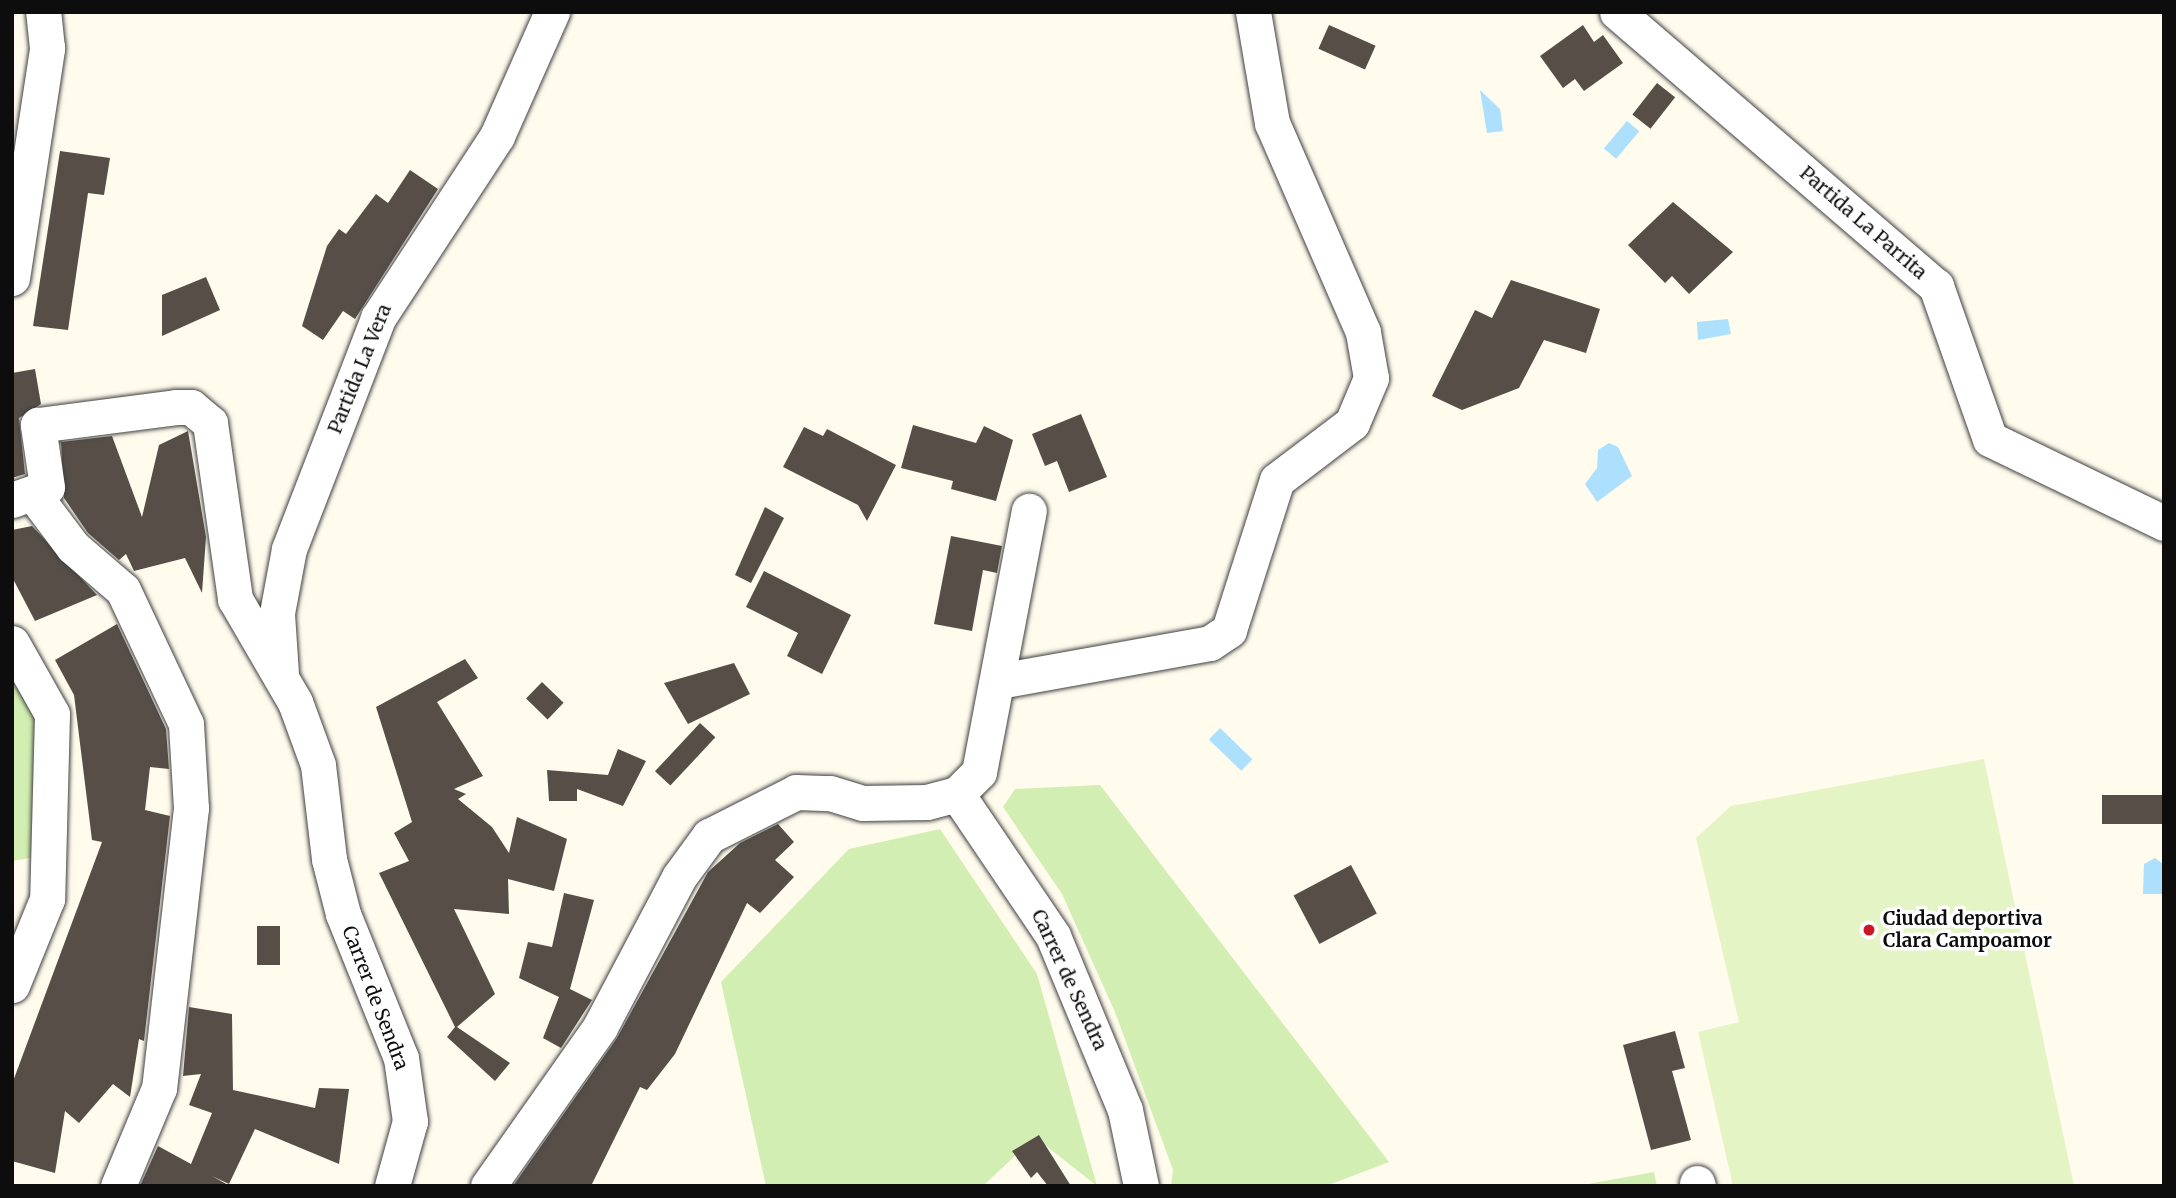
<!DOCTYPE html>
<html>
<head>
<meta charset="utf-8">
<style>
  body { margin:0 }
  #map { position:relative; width:2176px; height:1198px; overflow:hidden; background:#fffbed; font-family:Merriweather,serif }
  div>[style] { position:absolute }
  .green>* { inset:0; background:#d2eeb2 }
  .pitch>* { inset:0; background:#e5f4c5 }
  .water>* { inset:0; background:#ace0fd; transform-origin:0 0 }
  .building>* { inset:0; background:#574e48; transform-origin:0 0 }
  .roads { filter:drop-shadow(0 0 2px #404040) drop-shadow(0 0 2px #404040) }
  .minor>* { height:35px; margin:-17.5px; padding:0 17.5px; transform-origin:17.5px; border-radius:17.5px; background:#fff }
  .dots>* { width:19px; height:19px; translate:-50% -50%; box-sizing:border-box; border:4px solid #fff; border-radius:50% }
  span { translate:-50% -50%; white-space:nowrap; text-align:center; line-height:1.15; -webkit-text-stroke:7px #fff; paint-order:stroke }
  .street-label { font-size:19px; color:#0d0d0d }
  .poi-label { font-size:19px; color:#0d0d0d; font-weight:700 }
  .left { translate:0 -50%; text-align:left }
  .frame { position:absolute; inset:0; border:14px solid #0d0d0d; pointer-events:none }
</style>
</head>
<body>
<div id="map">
  <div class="green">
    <i style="clip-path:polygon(12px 643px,52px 714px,48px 855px,12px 861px)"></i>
    <i style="clip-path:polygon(1100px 785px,1389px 1162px,1326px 1186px,1171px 1186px,1173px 1170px,1115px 1012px,1062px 894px,1003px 807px,1015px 789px)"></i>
    <i style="clip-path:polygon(940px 829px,1037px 974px,1097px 1186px,1035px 1137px,983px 1186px,766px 1186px,721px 982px,849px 849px)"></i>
    <i style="clip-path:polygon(1654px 1172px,1657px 1186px,1577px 1186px)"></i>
  </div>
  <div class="pitch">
    <i style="clip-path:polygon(1984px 759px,2074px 1186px,1733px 1186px,1698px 1032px,1739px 1022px,1696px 838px,1731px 806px)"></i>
  </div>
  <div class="water">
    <i style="clip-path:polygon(1480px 90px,1500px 109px,1503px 131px,1487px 133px)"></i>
    <i style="left:1627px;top:121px;width:16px;height:36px;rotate:40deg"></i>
    <i style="clip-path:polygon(1728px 319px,1731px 334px,1698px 340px,1697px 322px)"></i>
    <i style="clip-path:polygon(1609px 443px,1618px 447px,1632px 476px,1597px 502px,1585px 484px,1597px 468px,1598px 450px)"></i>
    <i style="left:1220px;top:728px;width:45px;height:16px;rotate:44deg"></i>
    <i style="clip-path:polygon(2155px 858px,2163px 864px,2162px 894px,2143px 894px,2144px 864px)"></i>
  </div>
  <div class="building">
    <i style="left:1329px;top:25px;width:51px;height:26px;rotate:24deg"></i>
    <i style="clip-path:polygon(1583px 25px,1594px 42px,1603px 35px,1623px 63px,1584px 91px,1575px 79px,1563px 88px,1540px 56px)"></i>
    <i style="left:1657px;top:83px;width:23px;height:40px;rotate:38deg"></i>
    <i style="clip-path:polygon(60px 151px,110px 158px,104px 195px,88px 193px,68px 330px,33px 326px)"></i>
    <i style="clip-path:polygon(410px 170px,438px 189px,355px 319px,343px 311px,323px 340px,302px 326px,327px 246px,339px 229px,346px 234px,376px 194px,388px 203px)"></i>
    <i style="clip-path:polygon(1673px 202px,1733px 252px,1689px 294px,1672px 276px,1665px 283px,1628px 245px)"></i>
    <i style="clip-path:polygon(206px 277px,220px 310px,162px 336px,162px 295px)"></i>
    <i style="clip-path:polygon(1511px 280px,1600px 309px,1586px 353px,1544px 340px,1519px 388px,1462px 410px,1432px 396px,1475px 310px,1492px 318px)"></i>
    <i style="clip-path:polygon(35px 369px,41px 404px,19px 418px,25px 474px,12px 478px,12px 373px)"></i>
    <i style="clip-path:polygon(1081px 414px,1107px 477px,1069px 492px,1057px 461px,1045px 466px,1032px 434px)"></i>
    <i style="clip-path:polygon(913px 425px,976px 443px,984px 426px,1013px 440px,996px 501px,951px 489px,953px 481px,901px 468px)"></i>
    <i style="clip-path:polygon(804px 427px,823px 436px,827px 429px,896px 465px,867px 521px,858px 505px,783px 467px)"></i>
    <i style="clip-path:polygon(188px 431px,206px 537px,202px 593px,185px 558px,134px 571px,126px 554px,119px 560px,88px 533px,64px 498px,61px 442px,112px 436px,142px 517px,159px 445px)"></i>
    <i style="clip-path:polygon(765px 507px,784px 518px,751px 583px,735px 575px)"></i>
    <i style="clip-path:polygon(32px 526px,97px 595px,35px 621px,12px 577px,12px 530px)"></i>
    <i style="clip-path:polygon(951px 536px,1002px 546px,997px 573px,983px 570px,972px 631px,934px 624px)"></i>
    <i style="clip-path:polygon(764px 571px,851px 615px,822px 674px,787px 656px,798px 633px,746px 607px)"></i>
    <i style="clip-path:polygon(117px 624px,166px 729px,169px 769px,150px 767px,145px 810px,170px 816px,144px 1041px,139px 1039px,130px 1097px,113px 1084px,79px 1123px,65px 1111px,55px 1173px,12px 1161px,12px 1084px,102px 842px,92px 840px,74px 695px,55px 660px)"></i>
    <i style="clip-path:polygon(465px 659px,478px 678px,437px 702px,483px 776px,454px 789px,466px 794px,458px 799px,492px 827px,509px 853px,517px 817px,567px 839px,554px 891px,508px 879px,509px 914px,454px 909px,495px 994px,457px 1027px,510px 1063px,495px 1081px,447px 1037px,455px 1027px,379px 873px,409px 861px,394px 833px,412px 822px,376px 707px)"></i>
    <i style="clip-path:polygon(734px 663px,750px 694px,688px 724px,664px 683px)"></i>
    <i style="left:542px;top:682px;width:30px;height:23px;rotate:44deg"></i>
    <i style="left:700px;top:723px;width:21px;height:66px;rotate:43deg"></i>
    <i style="clip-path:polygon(618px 749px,646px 761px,623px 806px,577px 789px,577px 801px,549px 801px,547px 770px,608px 775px)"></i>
    <i style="left:2164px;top:795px;width:29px;height:62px;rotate:90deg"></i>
    <i style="clip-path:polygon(778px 824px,794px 842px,775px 860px,794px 877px,760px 913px,747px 903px,675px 1054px,647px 1090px,640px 1087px,591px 1186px,513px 1186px,617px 1038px,708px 872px,740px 843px)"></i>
    <i style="left:1351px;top:865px;width:55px;height:65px;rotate:62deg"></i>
    <i style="clip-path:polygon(564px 893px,594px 900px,570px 989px,592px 1000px,561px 1048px,543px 1038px,559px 997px,519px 978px,528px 942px,552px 947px)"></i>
    <i style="left:257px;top:926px;width:23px;height:39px"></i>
    <i style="clip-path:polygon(189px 1007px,232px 1014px,233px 1090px,315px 1108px,319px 1088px,349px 1089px,339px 1164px,255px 1129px,229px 1184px,212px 1176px,230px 1186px,140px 1186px,158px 1146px,191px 1164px,212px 1113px,189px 1105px,201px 1074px,183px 1076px)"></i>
    <i style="clip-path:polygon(1675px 1031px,1685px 1068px,1672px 1071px,1691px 1140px,1651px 1150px,1623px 1045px)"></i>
    <i style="clip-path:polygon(1039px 1135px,1071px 1186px,1048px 1186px,1037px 1172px,1031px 1178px,1012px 1151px)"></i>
  </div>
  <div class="roads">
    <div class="minor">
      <i style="left:1617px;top:12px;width:421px;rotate:40.7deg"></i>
      <i style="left:1936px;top:286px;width:162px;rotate:70.6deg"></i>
      <i style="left:1990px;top:439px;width:193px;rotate:25.8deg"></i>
      <i style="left:12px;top:278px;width:233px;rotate:-81.3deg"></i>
      <i style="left:47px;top:48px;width:36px;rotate:-96deg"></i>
      <i style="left:34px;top:495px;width:65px;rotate:53.1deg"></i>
      <i style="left:73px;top:547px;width:66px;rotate:40.7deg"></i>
      <i style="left:123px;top:590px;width:148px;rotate:64.8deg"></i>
      <i style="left:186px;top:724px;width:84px;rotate:86.6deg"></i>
      <i style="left:191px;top:808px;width:282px;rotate:96.5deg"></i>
      <i style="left:159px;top:1088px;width:106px;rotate:112.7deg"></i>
      <i style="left:12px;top:500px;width:37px;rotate:-20deg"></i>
      <i style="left:47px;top:487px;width:63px;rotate:-98.3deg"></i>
      <i style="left:38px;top:425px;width:139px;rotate:-7.4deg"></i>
      <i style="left:176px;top:407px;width:15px"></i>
      <i style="left:191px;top:407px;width:25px;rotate:40deg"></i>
      <i style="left:210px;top:423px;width:178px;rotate:81.9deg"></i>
      <i style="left:235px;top:599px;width:119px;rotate:59.8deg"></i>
      <i style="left:295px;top:702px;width:67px;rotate:69.9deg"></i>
      <i style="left:318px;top:765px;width:95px;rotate:83.3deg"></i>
      <i style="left:329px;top:859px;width:57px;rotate:75.7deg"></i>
      <i style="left:343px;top:914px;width:155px;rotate:68.1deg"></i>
      <i style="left:401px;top:1058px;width:64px;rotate:81.9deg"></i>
      <i style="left:410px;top:1121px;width:67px;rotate:105.5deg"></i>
      <i style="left:12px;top:643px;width:81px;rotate:60.6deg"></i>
      <i style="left:52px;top:714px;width:185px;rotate:91.5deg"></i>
      <i style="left:47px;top:899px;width:93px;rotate:112.1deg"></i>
      <i style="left:281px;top:674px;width:61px;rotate:-93.8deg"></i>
      <i style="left:277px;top:613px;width:65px;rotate:-79.4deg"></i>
      <i style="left:289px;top:549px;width:248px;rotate:-68.9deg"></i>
      <i style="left:378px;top:318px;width:217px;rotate:-56.8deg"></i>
      <i style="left:497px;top:136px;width:136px;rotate:-66.1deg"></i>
      <i style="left:999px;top:681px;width:214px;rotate:-10.2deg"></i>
      <i style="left:1210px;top:643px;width:23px;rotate:-34deg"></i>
      <i style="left:1229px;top:630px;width:157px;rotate:-72.3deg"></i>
      <i style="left:1277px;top:480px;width:94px;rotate:-37.2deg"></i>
      <i style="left:1352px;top:423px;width:49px;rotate:-67.1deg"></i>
      <i style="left:1371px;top:378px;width:47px;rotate:-99.9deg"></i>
      <i style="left:1363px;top:332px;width:228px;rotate:-113.5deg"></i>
      <i style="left:1272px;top:123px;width:113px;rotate:-99.7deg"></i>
      <i style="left:957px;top:794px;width:171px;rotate:55.9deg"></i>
      <i style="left:1053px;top:936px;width:188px;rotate:67.5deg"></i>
      <i style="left:1125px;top:1110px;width:78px;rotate:78.1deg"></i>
      <i style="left:1697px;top:1183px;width:3px;rotate:72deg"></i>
      <i style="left:488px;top:1186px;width:194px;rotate:-54.8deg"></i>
      <i style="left:600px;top:1027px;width:170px;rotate:-62.2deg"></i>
      <i style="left:679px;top:877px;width:51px;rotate:-53.8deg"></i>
      <i style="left:709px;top:836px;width:97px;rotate:-26.8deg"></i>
      <i style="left:796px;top:792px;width:34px;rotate:2deg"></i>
      <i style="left:830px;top:793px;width:34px;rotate:17deg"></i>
      <i style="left:863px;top:803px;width:64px;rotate:-0.9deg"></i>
      <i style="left:927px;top:802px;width:31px;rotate:-15deg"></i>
      <i style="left:957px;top:794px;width:31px;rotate:-45deg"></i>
      <i style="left:979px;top:772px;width:266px;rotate:-79.2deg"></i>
    </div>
  </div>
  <div class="dots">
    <i style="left:1869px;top:930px;background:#cc1622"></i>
  </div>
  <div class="street-label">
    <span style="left:1863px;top:223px;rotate:41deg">Partida La Parrita</span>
    <span style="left:360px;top:369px;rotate:-68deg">Partida La Vera</span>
    <span style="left:1069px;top:980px;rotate:65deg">Carrer de Sendra</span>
    <span style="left:375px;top:998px;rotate:69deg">Carrer de Sendra</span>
  </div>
  <div class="poi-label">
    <span class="left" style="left:1883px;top:930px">Ciudad deportiva<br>Clara Campoamor</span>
  </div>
  <div class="frame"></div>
</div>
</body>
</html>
